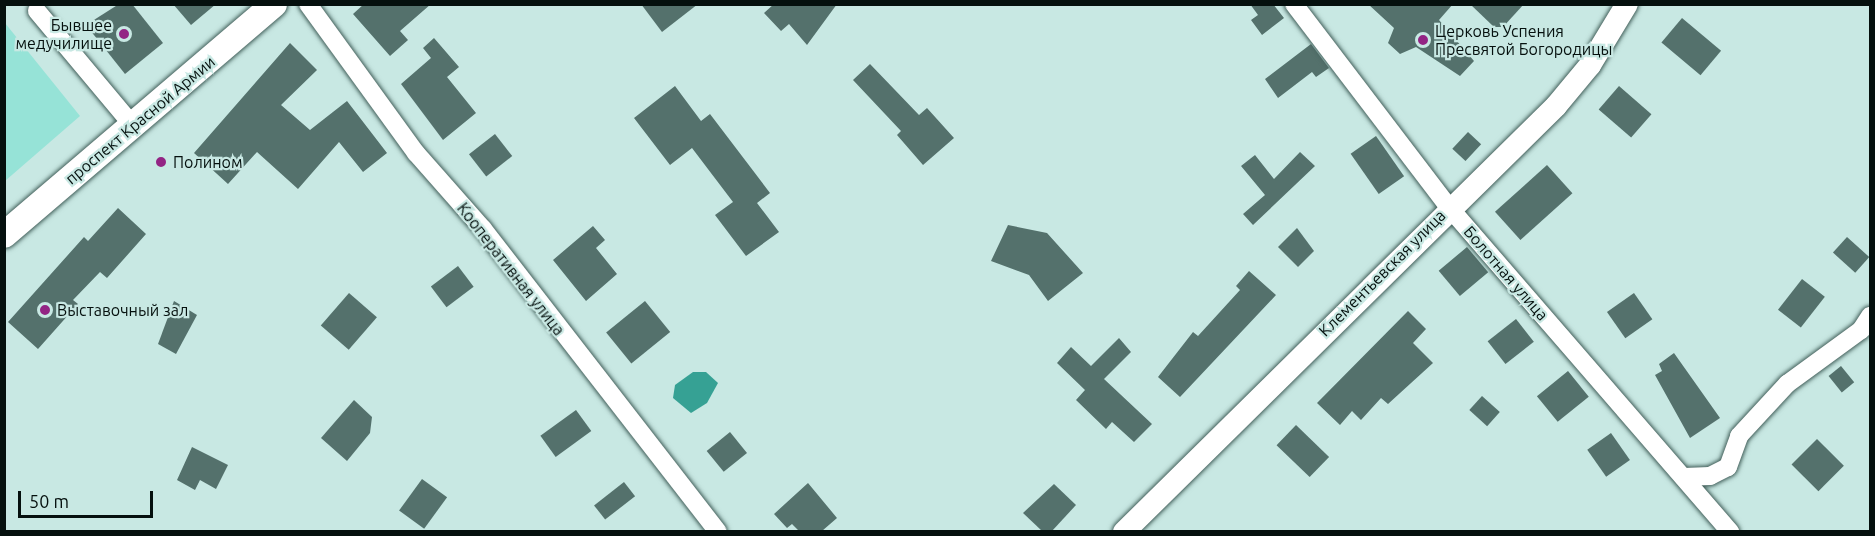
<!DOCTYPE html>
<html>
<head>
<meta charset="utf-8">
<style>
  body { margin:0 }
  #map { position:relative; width:1875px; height:536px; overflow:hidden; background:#c8e8e3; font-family:Ubuntu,sans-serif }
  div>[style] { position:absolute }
  .green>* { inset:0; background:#96e3d7 }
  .water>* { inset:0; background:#36a194 }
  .building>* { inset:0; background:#54716c; transform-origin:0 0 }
  .roads { filter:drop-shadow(0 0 2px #425f5a) drop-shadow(0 0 2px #425f5a) }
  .minor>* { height:18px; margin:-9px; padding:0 9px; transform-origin:9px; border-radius:9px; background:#fff }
  .tertiary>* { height:22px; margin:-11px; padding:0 11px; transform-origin:11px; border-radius:11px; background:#fff }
  .secondary>* { height:26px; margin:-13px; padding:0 13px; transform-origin:13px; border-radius:13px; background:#fff }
  .dots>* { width:16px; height:16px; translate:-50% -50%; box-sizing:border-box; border:3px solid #c8e8e3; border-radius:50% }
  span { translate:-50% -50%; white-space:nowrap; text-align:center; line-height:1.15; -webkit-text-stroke:4.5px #c8e8e3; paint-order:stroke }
  .poi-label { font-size:16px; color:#05100e }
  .right { translate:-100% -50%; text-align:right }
  .left { translate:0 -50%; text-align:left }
  .street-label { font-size:16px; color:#05100e }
  .frame { position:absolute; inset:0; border:6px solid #05100e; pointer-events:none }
  .scale { position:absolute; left:18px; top:491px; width:135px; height:27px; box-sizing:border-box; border:3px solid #05100e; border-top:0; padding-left:8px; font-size:18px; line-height:21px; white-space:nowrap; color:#05100e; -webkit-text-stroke:4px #c8e8e3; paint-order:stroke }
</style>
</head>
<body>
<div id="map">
  <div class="green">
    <i style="clip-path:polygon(5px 23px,80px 116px,5px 181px,4px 181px)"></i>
  </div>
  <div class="water">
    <i style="clip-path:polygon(693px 372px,706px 372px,718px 383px,707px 403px,691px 413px,673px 398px,675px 385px)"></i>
  </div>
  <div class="building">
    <i style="clip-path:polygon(119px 4px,132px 4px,163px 43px,125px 74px,86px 25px)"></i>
    <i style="clip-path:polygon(173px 4px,216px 4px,191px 25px)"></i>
    <i style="clip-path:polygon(364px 4px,431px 4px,400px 31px,408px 40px,390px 56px,353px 14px)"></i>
    <i style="clip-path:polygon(641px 4px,698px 4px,662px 32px)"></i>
    <i style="clip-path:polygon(774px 4px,837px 4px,807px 45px,789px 24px,781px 31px,764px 13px)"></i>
    <i style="clip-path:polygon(1250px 4px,1273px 4px,1284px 18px,1262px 35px,1251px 20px,1258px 15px)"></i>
    <i style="clip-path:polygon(1368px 4px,1453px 4px,1439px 20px,1474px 61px,1460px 76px,1416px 47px,1400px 54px,1388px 43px,1394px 28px)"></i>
    <i style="clip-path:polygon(1470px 4px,1524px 4px,1503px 27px,1494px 27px)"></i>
    <i style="left:1682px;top:18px;width:51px;height:32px;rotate:40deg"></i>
    <i style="clip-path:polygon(434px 38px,459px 67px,447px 77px,476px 113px,443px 140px,401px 84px,431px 58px,423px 48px)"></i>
    <i style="clip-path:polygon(290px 43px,317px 70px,281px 105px,310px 130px,347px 101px,387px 153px,363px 172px,339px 142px,298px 189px,257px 152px,228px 184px,194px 153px)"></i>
    <i style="clip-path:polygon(1311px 44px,1329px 68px,1316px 77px,1312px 72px,1278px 98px,1265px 79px)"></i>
    <i style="clip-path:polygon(870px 64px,919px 115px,927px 108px,954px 138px,923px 165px,897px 135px,901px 131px,853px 80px)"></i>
    <i style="clip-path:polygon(675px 86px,701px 121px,710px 114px,770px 193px,757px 203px,779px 232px,746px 256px,715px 215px,733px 202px,692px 148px,670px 165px,634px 118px)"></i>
    <i style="left:1619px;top:86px;width:43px;height:31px;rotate:41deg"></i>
    <i style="left:1468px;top:132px;width:18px;height:23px;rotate:43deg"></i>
    <i style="left:495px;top:134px;width:28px;height:33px;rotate:52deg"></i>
    <i style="left:1376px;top:136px;width:49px;height:31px;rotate:55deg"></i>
    <i style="clip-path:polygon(1300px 152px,1315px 166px,1253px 225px,1243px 214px,1265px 195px,1241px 166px,1255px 155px,1274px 179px)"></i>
    <i style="left:1547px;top:165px;width:38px;height:70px;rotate:48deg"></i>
    <i style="clip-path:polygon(118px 208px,146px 234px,107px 278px,100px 272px,73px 300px,78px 304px,38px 349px,8px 322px,84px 237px,88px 241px)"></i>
    <i style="clip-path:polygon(1008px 225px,1047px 233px,1083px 273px,1048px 301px,1029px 275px,991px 261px)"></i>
    <i style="clip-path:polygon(593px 226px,605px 240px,596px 248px,617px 274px,586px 301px,553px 260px)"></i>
    <i style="clip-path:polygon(1297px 228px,1314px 251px,1298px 267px,1278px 247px)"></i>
    <i style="left:1847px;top:237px;width:30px;height:21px;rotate:42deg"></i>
    <i style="left:1467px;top:247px;width:33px;height:37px;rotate:50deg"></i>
    <i style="left:458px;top:266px;width:26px;height:34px;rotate:53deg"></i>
    <i style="clip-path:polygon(1249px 271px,1276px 295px,1180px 397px,1158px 377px,1193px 332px,1198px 336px,1240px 290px,1236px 286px)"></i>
    <i style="left:1802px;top:279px;width:29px;height:39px;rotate:38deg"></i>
    <i style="left:349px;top:293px;width:37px;height:43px;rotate:41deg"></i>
    <i style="left:1634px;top:293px;width:32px;height:33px;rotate:55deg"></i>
    <i style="clip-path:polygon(174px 301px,197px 315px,176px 354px,158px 344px)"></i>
    <i style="left:645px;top:301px;width:40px;height:50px;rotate:51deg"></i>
    <i style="clip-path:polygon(1408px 311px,1426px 329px,1413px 343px,1433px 363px,1388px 404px,1381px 398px,1361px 420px,1352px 411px,1340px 425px,1317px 403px)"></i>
    <i style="left:1516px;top:319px;width:29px;height:36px;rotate:52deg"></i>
    <i style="clip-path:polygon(1119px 338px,1131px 352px,1104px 379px,1152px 424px,1134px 442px,1112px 422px,1106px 429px,1076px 400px,1085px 390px,1057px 363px,1071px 347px,1091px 366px)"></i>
    <i style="clip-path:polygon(1674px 353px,1720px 418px,1690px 438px,1655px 375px,1662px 371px,1659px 364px)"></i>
    <i style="left:1841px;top:366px;width:21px;height:16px;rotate:51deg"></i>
    <i style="left:1568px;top:371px;width:33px;height:40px;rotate:51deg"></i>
    <i style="left:1482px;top:396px;width:24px;height:19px;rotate:42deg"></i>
    <i style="clip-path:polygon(354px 400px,372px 417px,370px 433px,347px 461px,321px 438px)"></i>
    <i style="left:576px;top:410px;width:26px;height:44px;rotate:54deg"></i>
    <i style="left:1296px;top:425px;width:46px;height:28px;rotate:44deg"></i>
    <i style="left:730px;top:432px;width:27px;height:30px;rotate:51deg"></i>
    <i style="left:1611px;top:433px;width:33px;height:29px;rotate:55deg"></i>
    <i style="left:1817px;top:439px;width:38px;height:36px;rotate:45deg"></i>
    <i style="clip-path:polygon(192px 447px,228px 465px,216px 489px,200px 480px,195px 490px,177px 480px)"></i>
    <i style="left:422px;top:479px;width:31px;height:39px;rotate:36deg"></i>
    <i style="left:624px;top:482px;width:18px;height:38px;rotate:52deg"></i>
    <i style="clip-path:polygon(808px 483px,837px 518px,822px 531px,799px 531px,792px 524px,787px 528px,774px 514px)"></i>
    <i style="clip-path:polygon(1054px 484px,1076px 505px,1052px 531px,1042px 531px,1023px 513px)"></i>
  </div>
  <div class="roads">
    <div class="minor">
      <i style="left:308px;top:4px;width:184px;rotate:54.1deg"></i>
      <i style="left:416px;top:153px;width:101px;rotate:48.6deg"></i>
      <i style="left:483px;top:229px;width:383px;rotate:52.2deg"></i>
      <i style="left:1294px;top:4px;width:254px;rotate:52.7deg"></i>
      <i style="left:1448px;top:206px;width:431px;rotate:49.1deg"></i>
      <i style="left:37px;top:11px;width:151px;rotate:50.1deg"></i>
      <i style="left:1684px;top:477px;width:26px;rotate:-2deg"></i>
      <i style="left:1710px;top:476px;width:20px;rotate:-27deg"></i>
      <i style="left:1728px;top:467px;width:33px;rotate:-70deg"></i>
      <i style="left:1739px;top:436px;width:71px;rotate:-47.3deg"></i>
      <i style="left:1787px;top:384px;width:92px;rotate:-36.1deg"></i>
      <i style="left:1861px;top:330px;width:17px;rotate:-57deg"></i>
    </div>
    <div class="tertiary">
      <i style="left:1124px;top:532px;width:607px;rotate:-44.6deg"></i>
      <i style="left:1556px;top:106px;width:53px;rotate:-50.3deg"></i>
      <i style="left:1590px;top:65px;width:71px;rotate:-58.8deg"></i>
    </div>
    <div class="secondary">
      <i style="left:4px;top:235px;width:355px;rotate:-40.5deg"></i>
    </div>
  </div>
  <div class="dots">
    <i style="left:124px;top:34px;background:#932484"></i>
    <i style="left:1423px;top:40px;background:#932484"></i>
    <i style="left:161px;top:162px;background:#932484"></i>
    <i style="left:45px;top:310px;background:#932484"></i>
  </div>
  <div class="poi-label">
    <span class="right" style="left:112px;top:34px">Бывшее<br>медучилище</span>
    <span class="left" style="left:1435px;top:40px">Церковь Успения<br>Пресвятой Богородицы</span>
    <span class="left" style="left:173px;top:162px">Полином</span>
    <span class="left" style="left:57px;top:310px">Выставочный зал</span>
  </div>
  <div class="street-label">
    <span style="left:140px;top:120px;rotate:-40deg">проспект Красной Армии</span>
    <span style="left:511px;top:269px;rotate:52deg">Кооперативная улица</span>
    <span style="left:1382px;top:273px;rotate:-45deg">Клементьевская улица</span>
    <span style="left:1506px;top:273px;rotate:49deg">Болотная улица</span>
  </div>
  <div class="frame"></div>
  <div class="scale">50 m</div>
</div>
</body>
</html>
